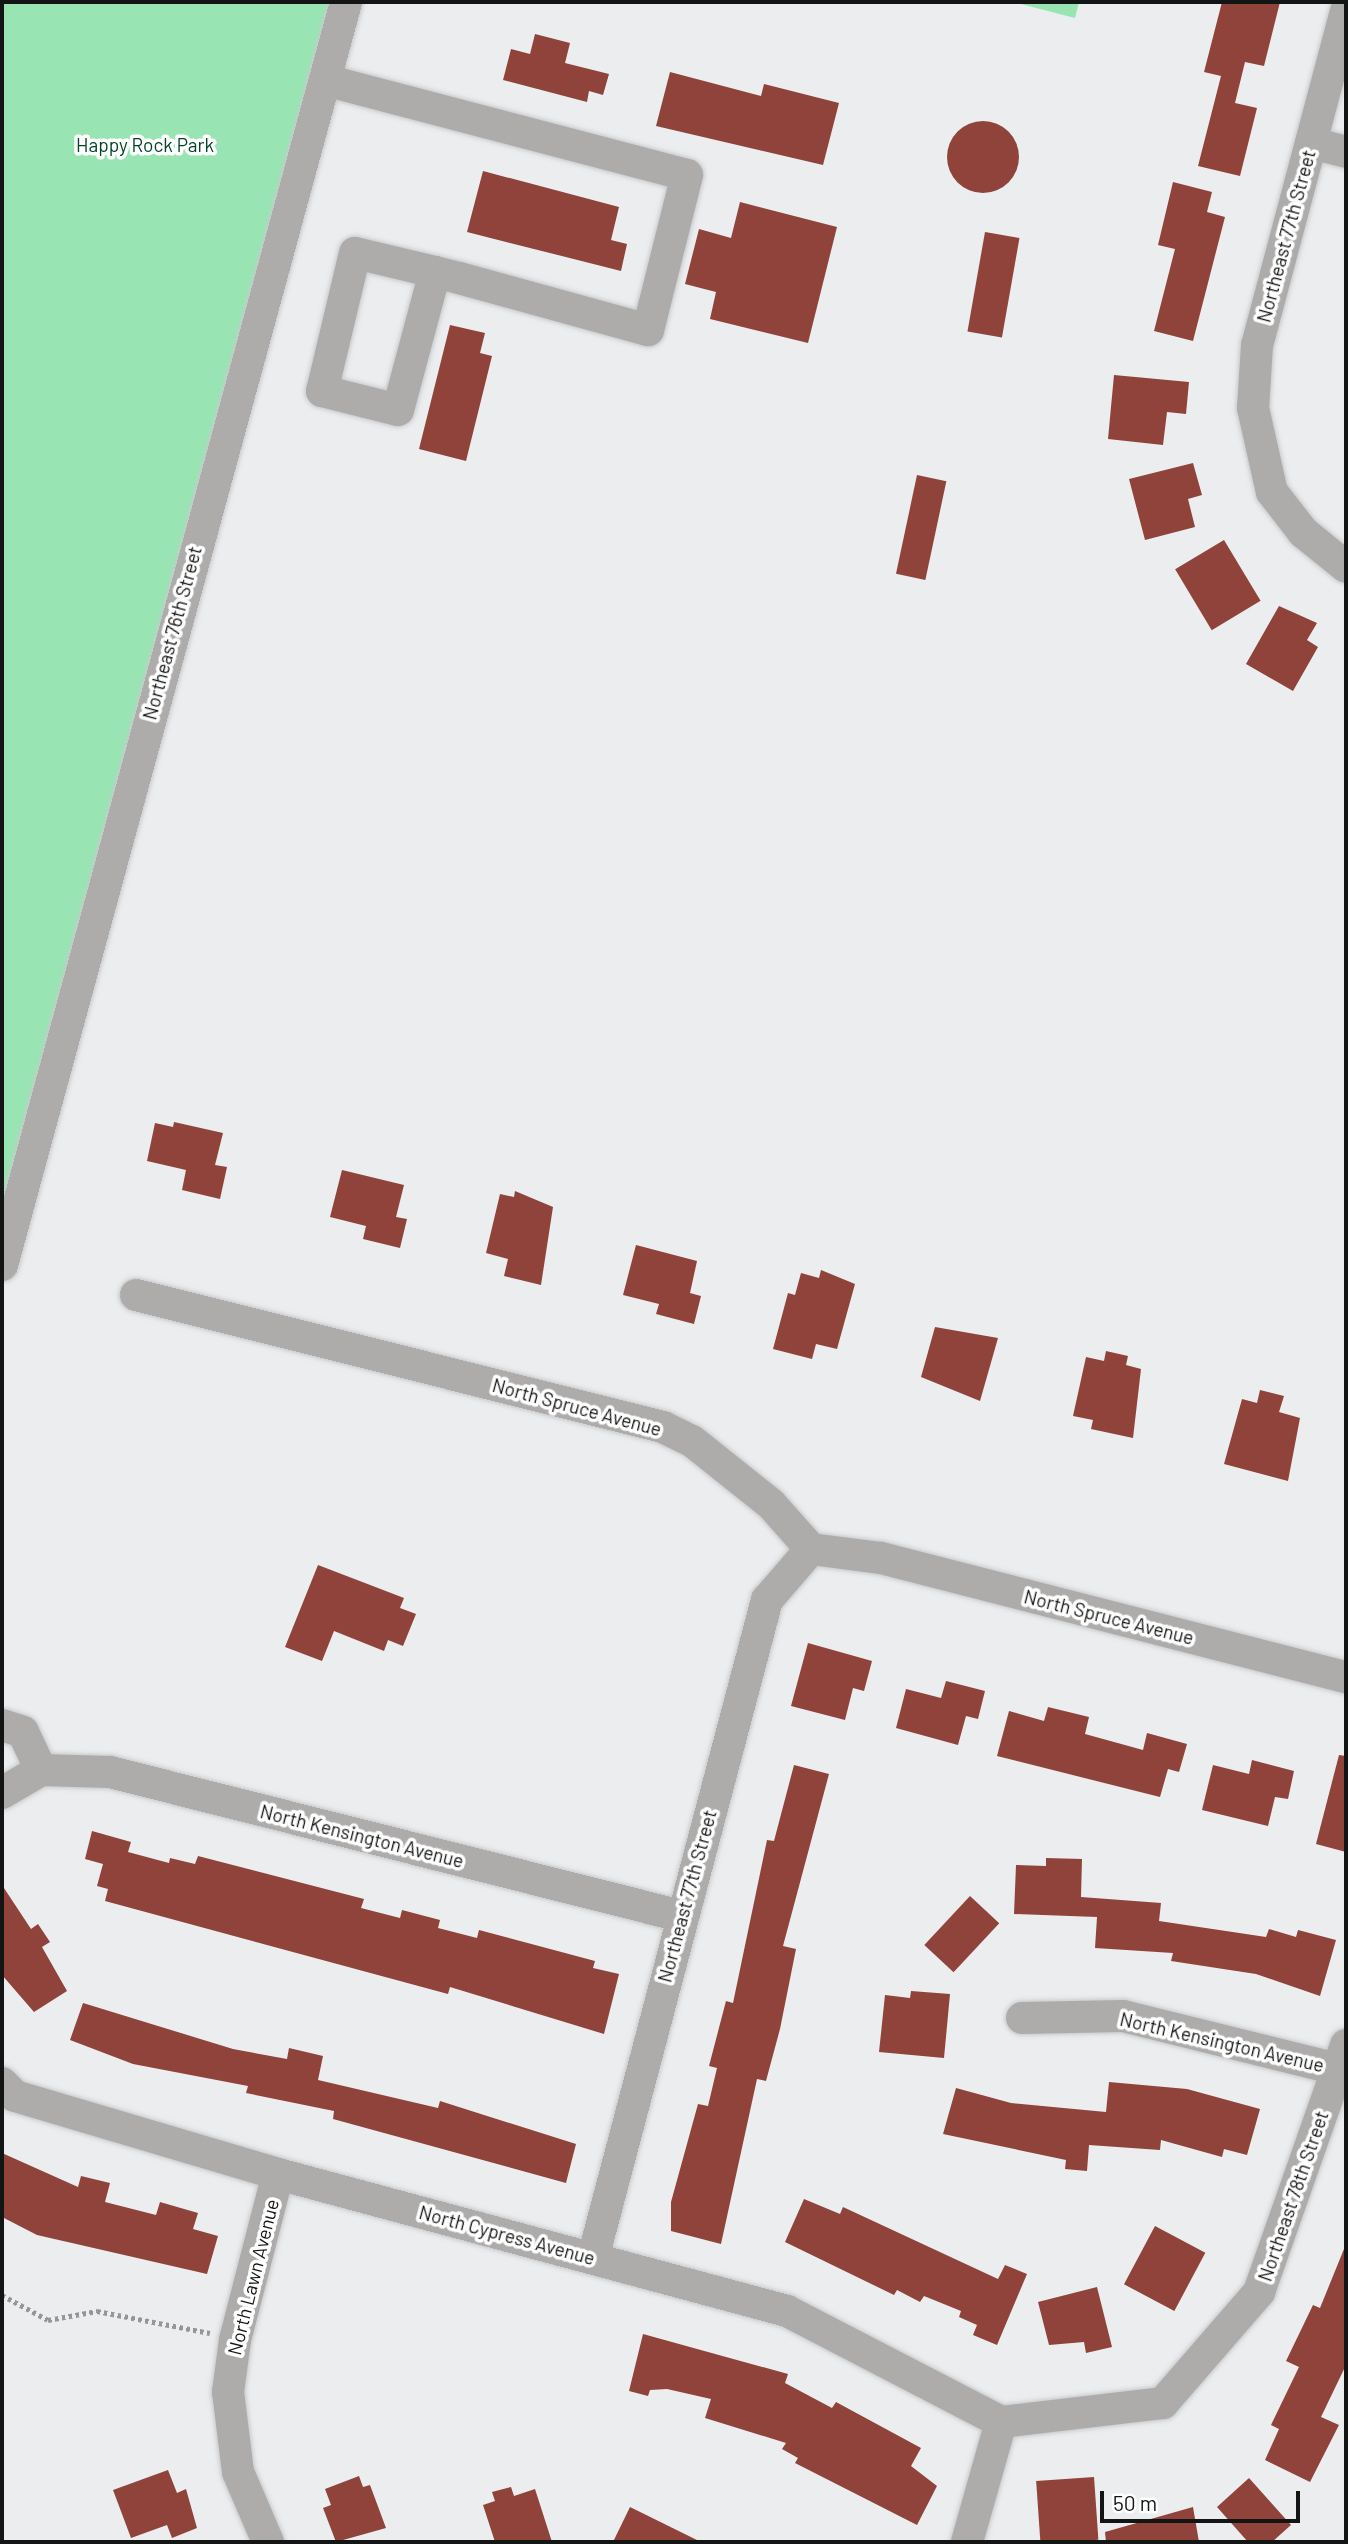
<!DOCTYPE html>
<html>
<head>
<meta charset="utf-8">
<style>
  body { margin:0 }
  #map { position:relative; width:1348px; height:2544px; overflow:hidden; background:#ebedef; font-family:Barlow,sans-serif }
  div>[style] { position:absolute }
  .green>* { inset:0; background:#98e5b3 }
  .building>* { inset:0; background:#8f433b; transform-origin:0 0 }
  .round { border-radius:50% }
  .path>* { height:4.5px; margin-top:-2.25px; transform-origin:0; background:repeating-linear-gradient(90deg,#959697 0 3.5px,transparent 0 7px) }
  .roads { filter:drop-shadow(0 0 2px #c8cacc) drop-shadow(0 0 2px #c8cacc) }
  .minor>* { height:32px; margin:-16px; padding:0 16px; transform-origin:16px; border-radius:16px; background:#adacab }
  span { translate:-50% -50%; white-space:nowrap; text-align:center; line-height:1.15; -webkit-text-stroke:7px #fff; paint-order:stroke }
  .park-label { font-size:19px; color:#034224 }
  .street-label { font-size:19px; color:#131414 }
  .frame { position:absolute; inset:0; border:4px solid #131414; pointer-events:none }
  .scale { position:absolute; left:1100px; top:2491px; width:200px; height:32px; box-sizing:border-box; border:4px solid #131414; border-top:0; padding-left:9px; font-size:21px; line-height:24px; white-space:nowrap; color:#131414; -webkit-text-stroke:5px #fff; paint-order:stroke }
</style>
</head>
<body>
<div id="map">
  <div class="green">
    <i style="clip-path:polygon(2px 2px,330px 2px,2px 1255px)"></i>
    <i style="clip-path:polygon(1013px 2px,1079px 2px,1075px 18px)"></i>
  </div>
  <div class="building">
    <i style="clip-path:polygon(1222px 2px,1280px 2px,1264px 66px,1245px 62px,1235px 103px,1257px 108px,1240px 176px,1198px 166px,1221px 76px,1204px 72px)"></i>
    <i style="clip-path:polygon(535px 34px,570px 43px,565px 63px,609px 74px,603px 95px,589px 91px,587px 102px,503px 80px,511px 49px,530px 54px)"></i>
    <i style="clip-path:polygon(670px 72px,761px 96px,764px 84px,839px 103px,823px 165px,656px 126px)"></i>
    <i class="round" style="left:947px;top:121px;width:72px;height:72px"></i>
    <i style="clip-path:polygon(483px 171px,619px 207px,611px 240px,627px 244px,621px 271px,467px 232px)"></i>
    <i style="clip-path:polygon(1173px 182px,1212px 192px,1207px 212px,1225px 217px,1193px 341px,1154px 331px,1175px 249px,1158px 245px)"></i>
    <i style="clip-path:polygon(740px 202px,837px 227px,808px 343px,710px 319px,716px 292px,685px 284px,699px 229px,731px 238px)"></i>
    <i style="left:985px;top:232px;width:35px;height:101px;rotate:10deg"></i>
    <i style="clip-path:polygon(450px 325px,485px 333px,480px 353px,492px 356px,466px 461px,419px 449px)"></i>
    <i style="clip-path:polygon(1114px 375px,1189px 382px,1186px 414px,1167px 412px,1163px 445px,1108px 439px)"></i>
    <i style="clip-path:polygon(1193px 463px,1202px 495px,1188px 499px,1195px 527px,1145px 540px,1129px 479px)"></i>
    <i style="left:917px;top:475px;width:30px;height:101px;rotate:12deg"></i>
    <i style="left:1224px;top:540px;width:71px;height:57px;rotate:59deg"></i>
    <i style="clip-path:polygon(1279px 606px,1317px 623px,1307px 640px,1318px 647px,1293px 691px,1246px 664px)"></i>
    <i style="clip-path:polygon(174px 1122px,223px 1133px,215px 1165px,227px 1167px,220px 1199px,182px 1190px,186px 1170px,147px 1161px,155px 1123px,173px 1127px)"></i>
    <i style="clip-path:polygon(342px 1170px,404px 1185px,396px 1217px,407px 1219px,400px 1248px,363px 1239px,366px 1226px,330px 1217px)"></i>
    <i style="clip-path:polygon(515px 1191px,553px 1207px,541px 1285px,504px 1276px,508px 1259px,486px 1253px,500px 1194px,514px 1197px)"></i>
    <i style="clip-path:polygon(636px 1245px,697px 1261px,690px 1293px,701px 1296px,694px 1324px,656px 1314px,659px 1304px,623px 1295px)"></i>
    <i style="clip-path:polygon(821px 1270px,855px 1284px,837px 1349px,816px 1344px,812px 1359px,773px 1349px,788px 1293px,795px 1295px,801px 1273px,819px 1278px)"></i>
    <i style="clip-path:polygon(935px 1327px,998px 1338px,980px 1401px,921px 1377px)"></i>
    <i style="clip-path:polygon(1106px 1351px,1128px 1356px,1126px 1365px,1141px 1369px,1133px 1438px,1091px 1429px,1093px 1420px,1073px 1416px,1086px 1357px,1104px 1361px)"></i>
    <i style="clip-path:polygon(1260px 1390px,1284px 1396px,1279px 1412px,1300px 1418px,1288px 1481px,1224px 1464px,1242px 1399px,1257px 1403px)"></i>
    <i style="clip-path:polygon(318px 1565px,404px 1598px,400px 1608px,416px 1614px,403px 1646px,388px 1640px,384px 1651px,334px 1631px,322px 1661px,285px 1647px)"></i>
    <i style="clip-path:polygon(808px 1643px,872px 1661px,864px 1691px,853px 1688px,845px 1720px,791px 1706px)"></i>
    <i style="clip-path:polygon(946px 1681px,985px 1691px,978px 1719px,966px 1716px,958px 1745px,896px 1728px,906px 1689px,941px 1698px)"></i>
    <i style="clip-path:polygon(1048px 1707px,1089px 1717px,1085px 1734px,1143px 1750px,1147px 1733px,1187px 1744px,1179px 1772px,1168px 1769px,1160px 1797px,997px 1756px,1009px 1711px,1044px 1721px)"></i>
    <i style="clip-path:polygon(1339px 1755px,1346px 1756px,1346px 1852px,1316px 1844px)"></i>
    <i style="clip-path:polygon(1252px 1760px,1294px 1771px,1288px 1799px,1275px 1797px,1268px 1826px,1202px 1810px,1213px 1765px,1249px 1774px)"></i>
    <i style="clip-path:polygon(794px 1765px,829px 1774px,783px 1946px,796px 1949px,780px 2029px,766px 2081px,757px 2079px,721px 2244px,671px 2231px,671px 2202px,698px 2104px,708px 2106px,717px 2068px,709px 2066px,726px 2001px,733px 2003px,767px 1840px,774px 1841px)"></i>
    <i style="clip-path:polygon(92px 1831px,131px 1842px,128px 1852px,169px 1863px,170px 1858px,195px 1864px,198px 1856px,364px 1899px,361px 1908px,400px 1918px,402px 1910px,440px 1920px,438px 1928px,477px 1938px,479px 1930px,595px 1961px,593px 1968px,619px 1974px,604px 2034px,450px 1987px,448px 1994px,105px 1901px,108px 1889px,97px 1886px,103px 1864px,85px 1859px)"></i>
    <i style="clip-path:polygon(1046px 1858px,1082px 1859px,1081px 1897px,1161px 1903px,1159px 1921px,1266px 1937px,1269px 1929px,1296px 1937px,1298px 1930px,1336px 1940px,1320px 1996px,1256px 1974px,1171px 1961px,1173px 1953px,1095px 1948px,1097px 1917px,1014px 1914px,1016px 1865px,1046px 1866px)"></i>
    <i style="clip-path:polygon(2px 1885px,31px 1929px,38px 1924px,50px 1942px,42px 1947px,67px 1991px,34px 2012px,2px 1975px)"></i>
    <i style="left:970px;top:1896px;width:40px;height:67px;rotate:43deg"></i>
    <i style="clip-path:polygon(911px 1991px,950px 1994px,944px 2058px,879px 2052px,885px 1995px,910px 1998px)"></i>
    <i style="clip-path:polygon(83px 2003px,233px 2049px,287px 2059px,289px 2048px,323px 2056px,318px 2080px,438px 2108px,440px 2101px,576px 2144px,566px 2183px,333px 2119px,334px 2111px,246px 2093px,248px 2086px,133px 2064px,70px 2040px)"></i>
    <i style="clip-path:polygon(1109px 2082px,1187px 2089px,1260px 2109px,1247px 2155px,1224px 2149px,1222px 2157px,1161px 2140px,1160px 2150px,1089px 2145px,1087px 2171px,1065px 2169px,1066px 2160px,943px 2134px,956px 2088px,1011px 2103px,1106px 2112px)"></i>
    <i style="clip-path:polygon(2px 2153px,78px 2187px,81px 2176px,110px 2183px,105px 2202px,156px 2215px,160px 2202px,198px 2213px,193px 2229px,218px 2236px,207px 2274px,37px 2235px,2px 2217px)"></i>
    <i style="clip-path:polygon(804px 2199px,840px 2214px,843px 2207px,998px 2279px,1005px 2265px,1027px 2274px,997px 2345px,973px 2335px,977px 2325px,959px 2317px,961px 2311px,924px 2296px,920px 2302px,897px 2290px,894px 2295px,785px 2242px)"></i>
    <i style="left:1155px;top:2226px;width:57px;height:66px;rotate:28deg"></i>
    <i style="clip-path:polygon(1346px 2244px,1346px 2365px,1321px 2417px,1339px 2425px,1310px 2482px,1265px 2460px,1279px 2429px,1271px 2425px,1299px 2367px,1286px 2361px,1313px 2305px,1320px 2308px)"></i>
    <i style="clip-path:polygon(1097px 2287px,1112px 2347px,1086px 2353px,1084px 2342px,1049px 2345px,1038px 2302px)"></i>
    <i style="clip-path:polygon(643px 2334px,788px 2374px,785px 2383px,832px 2408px,836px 2402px,921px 2448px,911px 2466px,937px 2486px,917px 2525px,795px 2463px,798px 2458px,782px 2449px,786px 2443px,705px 2418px,711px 2399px,667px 2389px,650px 2390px,648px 2396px,629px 2391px)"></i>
    <i style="clip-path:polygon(168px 2470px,177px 2493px,186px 2489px,197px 2528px,172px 2538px,167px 2525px,131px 2538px,113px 2490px)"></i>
    <i style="clip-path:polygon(359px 2476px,363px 2487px,370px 2485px,386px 2528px,336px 2542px,323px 2508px,331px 2505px,325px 2489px)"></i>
    <i style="left:1094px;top:2477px;width:63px;height:58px;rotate:86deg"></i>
    <i style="clip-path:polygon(1249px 2478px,1291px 2525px,1272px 2542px,1248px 2542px,1217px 2507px)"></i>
    <i style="clip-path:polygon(511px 2487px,514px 2496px,535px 2489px,552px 2542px,495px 2542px,483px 2505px,495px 2501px,492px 2492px)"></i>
    <i style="clip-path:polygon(630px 2507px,701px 2542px,613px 2542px)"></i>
    <i style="clip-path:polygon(1193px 2507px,1199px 2542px,1106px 2542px,1105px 2532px)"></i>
  </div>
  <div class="path">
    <i style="left:2px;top:2295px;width:52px;rotate:28.5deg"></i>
    <i style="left:48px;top:2320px;width:50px;rotate:-10.4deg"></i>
    <i style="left:97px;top:2311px;width:115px;rotate:11deg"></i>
  </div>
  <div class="roads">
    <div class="minor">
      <i style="left:1346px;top:11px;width:346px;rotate:104.9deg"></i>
      <i style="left:1257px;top:345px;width:63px;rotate:93.6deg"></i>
      <i style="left:1253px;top:408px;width:86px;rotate:77.3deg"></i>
      <i style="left:1272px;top:492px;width:51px;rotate:52.2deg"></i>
      <i style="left:1303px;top:532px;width:55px;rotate:39.1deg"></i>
      <i style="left:325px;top:80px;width:374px;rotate:14.7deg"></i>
      <i style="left:687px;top:175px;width:160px;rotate:104.1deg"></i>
      <i style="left:648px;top:330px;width:196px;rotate:-164.6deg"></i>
      <i style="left:459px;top:278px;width:25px;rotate:-166deg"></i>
      <i style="left:435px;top:272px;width:82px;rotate:-166.6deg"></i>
      <i style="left:355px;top:253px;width:142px;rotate:103.4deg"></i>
      <i style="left:322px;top:391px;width:78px;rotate:14deg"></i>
      <i style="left:398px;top:410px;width:143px;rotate:-75deg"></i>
      <i style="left:1311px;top:143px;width:36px;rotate:14deg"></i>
      <i style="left:2px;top:1265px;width:1309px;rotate:-74.76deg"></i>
      <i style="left:136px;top:1295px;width:543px;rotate:14.06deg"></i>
      <i style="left:663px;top:1427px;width:32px;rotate:26deg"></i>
      <i style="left:692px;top:1441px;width:101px;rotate:38.6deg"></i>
      <i style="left:771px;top:1504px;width:60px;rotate:48.4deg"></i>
      <i style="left:811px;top:1549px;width:71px;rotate:7.3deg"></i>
      <i style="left:881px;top:1558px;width:480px;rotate:14.4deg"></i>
      <i style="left:2px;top:1725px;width:22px;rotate:18deg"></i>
      <i style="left:23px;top:1732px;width:42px;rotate:64.7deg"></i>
      <i style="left:2px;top:1793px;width:45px;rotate:-30.5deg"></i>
      <i style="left:41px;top:1770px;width:69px;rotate:1.7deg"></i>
      <i style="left:110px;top:1772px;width:589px;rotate:14.15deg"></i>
      <i style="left:1022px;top:2018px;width:101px;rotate:-1.1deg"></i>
      <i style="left:1123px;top:2016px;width:220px;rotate:13.9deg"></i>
      <i style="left:2px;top:2083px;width:18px;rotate:45deg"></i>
      <i style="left:15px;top:2096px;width:274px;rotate:16.5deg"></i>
      <i style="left:278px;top:2174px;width:527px;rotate:15.06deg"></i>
      <i style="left:787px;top:2311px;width:241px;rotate:27.4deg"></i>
      <i style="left:593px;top:2258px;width:681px;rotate:-75.19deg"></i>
      <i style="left:767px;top:1600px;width:67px;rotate:-49.2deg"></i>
      <i style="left:1001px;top:2422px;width:163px;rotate:-6.7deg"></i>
      <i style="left:1163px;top:2403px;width:147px;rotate:-49.1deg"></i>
      <i style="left:1259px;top:2292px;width:262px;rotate:-70.6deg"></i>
      <i style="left:268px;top:2542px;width:76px;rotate:-113.2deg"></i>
      <i style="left:238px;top:2472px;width:81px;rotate:-97.1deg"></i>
      <i style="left:228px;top:2392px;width:52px;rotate:-82.3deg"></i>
      <i style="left:235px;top:2340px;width:171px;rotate:-75.5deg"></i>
      <i style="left:967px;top:2542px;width:125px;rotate:-74.2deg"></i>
    </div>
  </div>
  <div class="park-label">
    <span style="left:145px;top:145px">Happy Rock Park</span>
  </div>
  <div class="street-label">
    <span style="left:1286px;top:236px;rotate:-75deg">Northeast 77th Street</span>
    <span style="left:172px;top:633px;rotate:-75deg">Northeast 76th Street</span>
    <span style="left:577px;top:1407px;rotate:15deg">North Spruce Avenue</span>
    <span style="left:1109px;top:1617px;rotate:14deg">North Spruce Avenue</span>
    <span style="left:362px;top:1836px;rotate:14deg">North Kensington Avenue</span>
    <span style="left:687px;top:1896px;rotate:-75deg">Northeast 77th Street</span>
    <span style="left:1222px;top:2042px;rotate:13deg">North Kensington Avenue</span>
    <span style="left:1293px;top:2196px;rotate:-71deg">Northeast 78th Street</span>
    <span style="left:507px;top:2235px;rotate:15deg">North Cypress Avenue</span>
    <span style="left:253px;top:2277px;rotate:-76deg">North Lawn Avenue</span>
  </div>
  <div class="frame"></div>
  <div class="scale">50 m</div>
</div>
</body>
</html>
